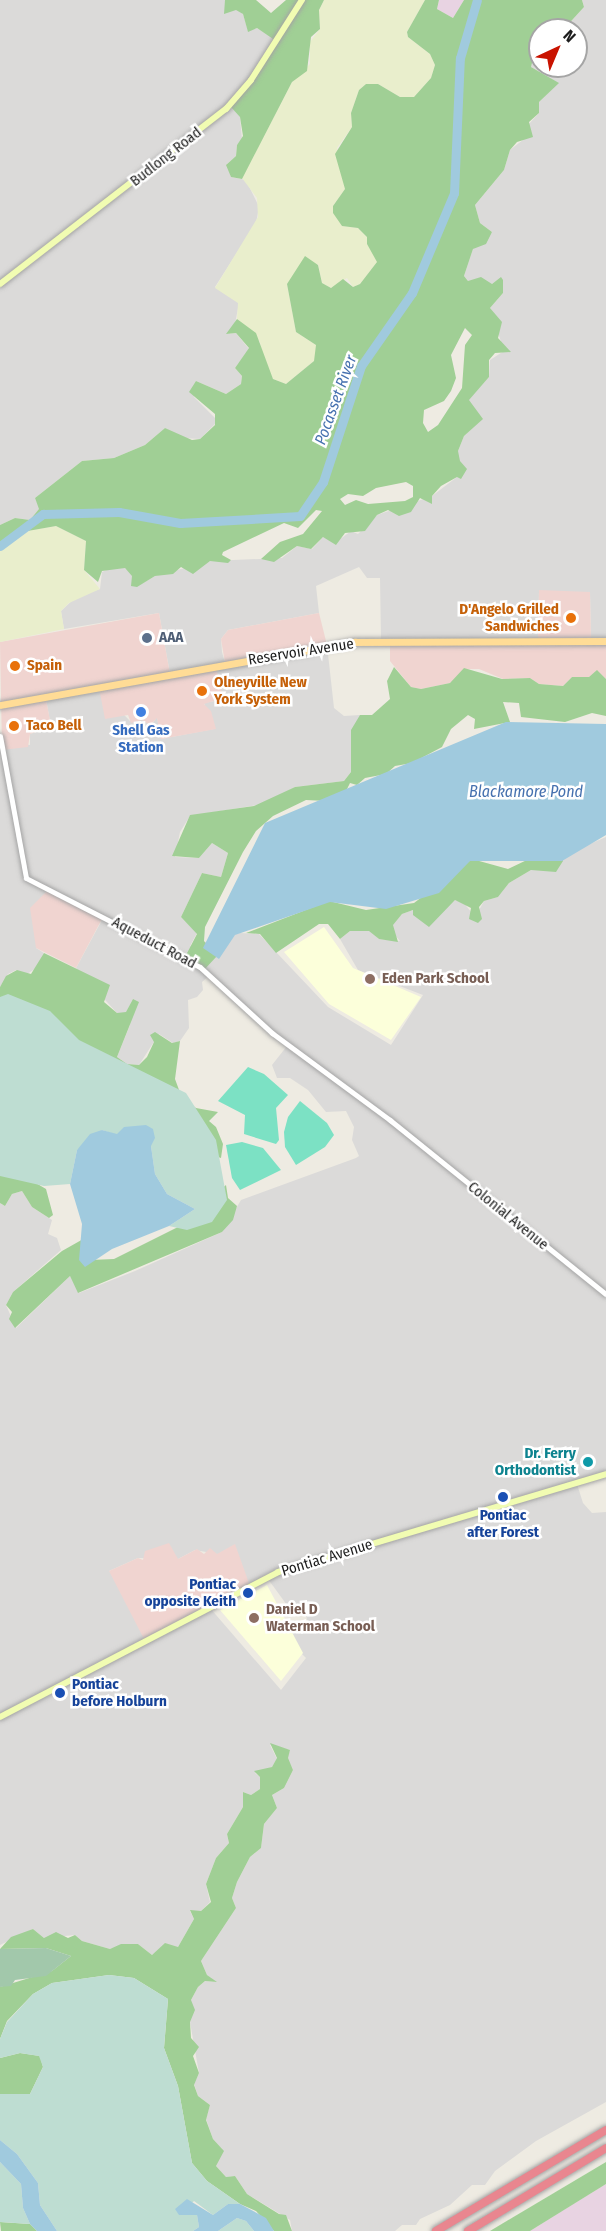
<!DOCTYPE html>
<html>
<head>
<meta charset="utf-8">
<style>
  body { margin:0 }
  #map { position:relative; width:606px; height:2231px; overflow:hidden; background:#eeebe2; font-family:"Fira Sans Condensed",sans-serif }
  div>[style] { position:absolute }
  .residential>* { inset:0; background:#dbdad9 }
  .commercial>* { inset:0; background:#f0d4d0 }
  .industrial>* { inset:0; background:#e8d3e2 }
  .education>* { inset:0; background:#fcffda }
  .farmland>* { inset:0; background:#e9eecc }
  .forest>* { inset:0; background:#a0cf95 }
  .wetland>* { inset:0; background:#beddd2 }
  .cemetery>* { inset:0; background:#a2c8ab }
  .pitch>* { inset:0; background:#7ce1c4 }
  .water>* { inset:0; background:#a0cade }
  .river>* { height:9px; margin:-4.5px; padding:0 4.5px; transform-origin:4.5px; border-radius:4.5px; background:#a0cade }
  .roads { filter:drop-shadow(0 0 2px #a4a4a4) drop-shadow(0 0 2px #a4a4a4) }
  .tertiary>* { height:5px; margin:-2.5px; padding:0 2.5px; transform-origin:2.5px; border-radius:2.5px; background:#fff }
  .secondary>* { height:6px; margin:-3px; padding:0 3px; transform-origin:3px; border-radius:3px; background:#f1fcb2 }
  .primary>* { height:7px; margin:-3.5px; padding:0 3.5px; transform-origin:3.5px; border-radius:3.5px; background:#ffdc96 }
  .motorway>* { height:8px; margin:-4px; padding:0 4px; transform-origin:4px; border-radius:4px; background:#e9868f }
  .dots>* { width:16px; height:16px; translate:-50% -50%; box-sizing:border-box; border:3px solid #fff; border-radius:50% }
  span { translate:-50% -50%; white-space:nowrap; text-align:center; line-height:1.15; -webkit-text-stroke:5px #fff; paint-order:stroke }
  .street-label { font-size:15px; color:#1d1d1d }
  .food-label { font-size:15px; color:#c56008; font-weight:700 }
  .right { translate:-100% -50%; text-align:right }
  .left { translate:0 -50%; text-align:left }
  .service-label { font-size:15px; color:#4e5e75; font-weight:700 }
  .shop-label { font-size:15px; color:#366cbe; font-weight:700 }
  .education-label { font-size:15px; color:#785e54; font-weight:700 }
  .culture-label { font-size:15px; color:#0d838f; font-weight:700 }
  .transit-label { font-size:15px; color:#164399; font-weight:700 }
  .water-label { font-size:16px; color:#4671af; font-style:italic }
  .north { position:absolute; left:528px; top:18px; width:60px; height:60px; box-sizing:border-box; background:#fff; border:2px solid #a5a5a5; border-radius:50%; rotate:44deg; font-size:16px; font-weight:700; line-height:24px; text-align:center; color:#1d1d1d }
  .north::after { content:''; display:block; margin:auto; width:21px; height:27px; background:#c91300; clip-path:polygon(50% 0,100% 100%,50% 72%,0 100%) }
</style>
</head>
<body>
<div id="map">
  <div class="residential">
    <i style="clip-path:polygon(0 0,225px 0,243px 14px,248px 31px,257px 28px,276px 40px,240px 117px,242px 139px,237px 145px,236px 156px,227px 164px,231px 177px,246px 180px,259px 207px,256px 223px,215px 287px,239px 303px,235px 324px,227px 334px,236px 333px,249px 349px,235px 368px,242px 376px,241px 384px,226px 394px,196px 381px,194px 397px,218px 421px,200px 439px,182px 438px,165px 428px,145px 445px,114px 458px,82px 461px,35px 498px,40px 509px,30px 520px,15px 518px,0 525px)"></i>
    <i style="clip-path:polygon(evenodd,582px 0,606px 0,606px 641px,591px 639px,590px 592px,539px 592px,538px 640px,381px 640px,380px 578px,367px 578px,359px 567px,316px 586px,319px 613px,228px 630px,221px 639px,222px 652px,225px 663px,327px 645px,334px 708px,344px 716px,360px 715px,351px 772px,344px 781px,295px 787px,263px 804px,190px 816px,180px 832px,175px 857px,199px 858px,212px 843px,228px 853px,221px 877px,202px 873px,181px 917px,197px 933px,190px 946px,240px 933px,259px 934px,328px 1007px,391px 1045px,423px 995px,358px 970px,340px 939px,350px 931px,370px 931px,379px 939px,400px 941px,393px 933px,392px 925px,402px 914px,413px 910px,430px 923px,455px 900px,463px 902px,472px 913px,478px 912px,484px 901px,498px 897px,509px 883px,531px 870px,551px 870px,562px 856px,606px 837px,606px 1475px,577px 1484px,583px 1503px,592px 1513px,606px 1512px,606px 2102px,536px 2141px,495px 2171px,485px 2185px,472px 2185px,450px 2205px,420px 2219px,416px 2225px,402px 2225px,395px 2231px,292px 2231px,290px 2220px,247px 2194px,235px 2176px,226px 2177px,216px 2166px,222px 2149px,213px 2139px,206px 2119px,210px 2105px,198px 2096px,194px 2084px,199px 2073px,190px 2022px,191px 2000px,198px 1987px,205px 1981px,216px 1982px,207px 1975px,201px 1961px,236px 1908px,232px 1898px,237px 1882px,250px 1857px,261px 1848px,264px 1824px,277px 1808px,272px 1795px,284px 1788px,293px 1770px,287px 1758px,290px 1750px,270px 1745px,277px 1759px,272px 1767px,255px 1773px,260px 1777px,260px 1789px,251px 1795px,243px 1792px,243px 1807px,227px 1834px,229px 1843px,216px 1858px,206px 1884px,210px 1902px,201px 1911px,190px 1911px,194px 1919px,178px 1947px,163px 1947px,152px 1955px,138px 1944px,110px 1949px,82px 1941px,75px 1935px,44px 1938px,33px 1929px,0 1945px,0 1203px,5px 1206px,12px 1194px,22px 1191px,32px 1207px,52px 1220px,48px 1234px,57px 1238px,61px 1250px,13px 1292px,6px 1305px,16px 1328px,70px 1276px,79px 1293px,135px 1271px,222px 1232px,241px 1200px,356px 1158px,359px 1156px,352px 1140px,354px 1127px,346px 1111px,326px 1112px,308px 1090px,290px 1078px,277px 1078px,272px 1065px,287px 1046px,210px 975px,202px 982px,203px 990px,197px 997px,188px 1000px,189px 1028px,180px 1041px,173px 1043px,159px 1034px,139px 1065px,127px 1064px,117px 1057px,130px 1025px,133px 999px,126px 1013px,117px 1013px,76px 968px,103px 918px,36px 948px,44px 953px,38px 967px,27px 974px,16px 970px,8px 974px,0 987px,0 741px,30px 745px,30px 734px,51px 727px,46px 699px,97px 687px,130px 721px,142px 720px,152px 724px,157px 717px,161px 739px,214px 729px,204px 703px,220px 700px,170px 674px,159px 613px,64px 629px,61px 611px,76px 597px,100px 589px,102px 572px,113px 567px,125px 568px,143px 583px,155px 576px,210px 561px,282px 558px,297px 546px,312px 549px,323px 537px,339px 540px,351px 531px,358px 534px,377px 515px,432px 496px,457px 477px,458px 451px,464px 436px,482px 419px,468px 400px,489px 377px,490px 360px,504px 351px,490px 308px,503px 293px,501px 278px,492px 284px,469px 282px,464px 276px,473px 249px,492px 232px,480px 223px,475px 205px,504px 170px,510px 150px,528px 136px,528px 125px,539px 113px,539px 102px,558px 83px,531px 67px,534px 54px,540px 54px,540px 66px,576px 66px,576px 30px,563px 30px,584px 7px,582px 0,195px 1550px,217px 1554px,250px 1586px,268px 1579px,292px 1612px,305px 1606px,307px 1621px,295px 1627px,287px 1639px,306px 1658px,281px 1690px,210px 1608px,109px 1571px,138px 1558px,178px 1559px,195px 1550px)"></i>
  </div>
  <div class="commercial">
    <i style="clip-path:polygon(539px 590px,590px 592px,591px 639px,606px 641px,606px 679px,597px 671px,589px 677px,572px 677px,563px 686px,539px 684px,530px 678px,503px 679px,479px 669px,468px 669px,450px 683px,421px 689px,411px 687px,390px 661px,390px 641px,538px 640px)"></i>
    <i style="clip-path:polygon(159px 613px,170px 674px,216px 667px,223px 698px,204px 704px,211px 711px,216px 729px,161px 739px,157px 718px,150px 725px,142px 720px,131px 723px,128px 715px,105px 719px,99px 688px,46px 699px,51px 726px,30px 734px,28px 747px,2px 750px,0 642px)"></i>
    <i style="clip-path:polygon(319px 613px,327px 645px,225px 663px,221px 639px,228px 630px)"></i>
    <i style="clip-path:polygon(48px 890px,103px 917px,76px 968px,36px 948px,30px 908px)"></i>
    <i style="clip-path:polygon(169px 1543px,178px 1559px,197px 1549px,204px 1554px,210px 1548px,217px 1554px,235px 1544px,250px 1586px,145px 1641px,109px 1571px,138px 1558px,143px 1560px,145px 1551px)"></i>
  </div>
  <div class="industrial">
    <i style="clip-path:polygon(439px 0,464px 0,453px 18px,437px 9px)"></i>
    <i style="clip-path:polygon(606px 2184px,606px 2231px,530px 2231px,570px 2206px)"></i>
  </div>
  <div class="education">
    <i style="clip-path:polygon(324px 927px,353px 968px,421px 997px,391px 1040px,329px 1004px,284px 952px)"></i>
    <i style="clip-path:polygon(267px 1585px,303px 1653px,281px 1681px,220px 1610px)"></i>
  </div>
  <div class="farmland">
    <i style="clip-path:polygon(425px 0,407px 32px,408px 37px,430px 54px,435px 65px,431px 78px,414px 97px,400px 97px,378px 84px,366px 84px,359px 90px,351px 113px,352px 127px,337px 148px,345px 189px,333px 206px,342px 226px,358px 228px,367px 237px,367px 244px,378px 261px,360px 284px,353px 287px,347px 278px,331px 288px,322px 283px,318px 264px,287px 284px,296px 332px,316px 345px,317px 352px,314px 361px,286px 384px,273px 379px,262px 357px,260px 342px,237px 319px,238px 303px,215px 288px,258px 217px,257px 198px,242px 178px,292px 82px,310px 64px,310px 42px,320px 29px,319px 10px,324px 0)"></i>
    <i style="clip-path:polygon(56px 526px,86px 541px,84px 570px,100px 589px,69px 603px,61px 611px,64px 629px,0 642px,0 546px,22px 532px)"></i>
  </div>
  <div class="forest">
    <i style="clip-path:polygon(225px 0,256px 0,271px 13px,286px 0,324px 0,319px 10px,320px 29px,311px 37px,307px 71px,292px 82px,242px 179px,231px 177px,226px 165px,236px 156px,237px 145px,243px 136px,240px 117px,230px 106px,276px 41px,257px 28px,248px 32px,243px 14px,236px 10px,224px 14px)"></i>
    <i style="clip-path:polygon(evenodd,425px 0,439px 0,437px 9px,453px 18px,464px 0,582px 0,584px 7px,563px 30px,540px 30px,540px 54px,534px 55px,531px 67px,559px 83px,539px 102px,539px 113px,529px 122px,533px 137px,517px 142px,510px 150px,504px 170px,475px 205px,480px 223px,492px 232px,486px 244px,473px 249px,464px 276px,468px 281px,481px 277px,492px 284px,501px 277px,503px 280px,503px 293px,490px 308px,502px 322px,498px 338px,511px 352px,495px 353px,489px 360px,489px 377px,469px 400px,483px 419px,464px 436px,458px 451px,460px 461px,467px 469px,461px 479px,457px 477px,441px 486px,432px 496px,432px 504px,420px 498px,411px 512px,399px 516px,388px 510px,377px 515px,365px 531px,345px 533px,336px 545px,323px 537px,311px 549px,297px 546px,274px 562px,261px 559px,280px 542px,303px 534px,322px 511px,316px 510px,298px 528px,284px 523px,223px 552px,222px 555px,231px 560px,228px 563px,210px 561px,193px 574px,181px 567px,173px 574px,155px 576px,137px 587px,131px 586px,132px 576px,125px 568px,102px 571px,98px 582px,84px 570px,86px 541px,56px 526px,22px 532px,0 546px,0 525px,15px 518px,30px 520px,39px 509px,35px 498px,82px 461px,114px 458px,145px 445px,165px 428px,192px 440px,200px 439px,215px 425px,215px 414px,189px 392px,196px 381px,226px 394px,241px 384px,242px 376px,235px 368px,249px 348px,236px 333px,226px 334px,237px 319px,256px 333px,273px 379px,286px 384px,314px 361px,316px 345px,296px 332px,287px 284px,305px 256px,318px 265px,322px 283px,331px 288px,343px 279px,353px 287px,360px 284px,377px 262px,367px 244px,367px 237px,358px 228px,342px 226px,333px 213px,333px 206px,345px 189px,335px 154px,352px 127px,351px 113px,359px 90px,366px 84px,378px 84px,400px 97px,414px 97px,431px 78px,435px 65px,430px 54px,408px 37px,407px 32px,425px 0,465px 328px,472px 335px,465px 345px,462px 388px,438px 425px,428px 432px,423px 423px,424px 410px,444px 401px,451px 391px,456px 378px,451px 355px,465px 328px,425px 0,406px 482px,413px 486px,413px 497px,405px 501px,368px 504px,356px 500px,345px 505px,340px 499px,348px 494px,363px 496px,376px 488px,406px 482px)"></i>
    <i style="clip-path:polygon(394px 667px,411px 687px,421px 689px,450px 683px,464px 668px,502px 679px,530px 678px,539px 684px,563px 686px,572px 677px,589px 677px,597px 670px,606px 679px,606px 716px,592px 713px,565px 722px,521px 717px,519px 703px,503px 702px,510px 722px,474px 729px,475px 719px,468px 715px,451px 729px,442px 747px,412px 763px,395px 766px,386px 774px,365px 778px,357px 785px,350px 783px,345px 793px,326px 801px,306px 800px,273px 816px,256px 831px,243px 852px,205px 927px,204px 941px,217px 956px,204px 970px,185px 957px,197px 934px,181px 917px,202px 873px,221px 877px,228px 853px,212px 843px,199px 858px,172px 856px,190px 815px,254px 806px,295px 787px,344px 781px,351px 772px,351px 730px,360px 715px,372px 715px,390px 699px,387px 681px)"></i>
    <i style="clip-path:polygon(562px 856px,563px 861px,556px 872px,531px 870px,509px 883px,498px 897px,484px 901px,479px 907px,482px 919px,478px 923px,469px 919px,471px 908px,455px 900px,429px 927px,413px 915px,413px 910px,402px 914px,393px 925px,398px 942px,379px 939px,369px 931px,350px 931px,340px 939px,328px 924px,319px 924px,276px 953px,260px 934px,246px 933px,329px 901px,366px 910px,414px 903px,472px 859px,508px 869px,529px 859px)"></i>
    <i style="clip-path:polygon(44px 953px,110px 985px,104px 1002px,117px 1013px,126px 1012px,133px 999px,139px 1002px,117px 1057px,127px 1064px,139px 1065px,147px 1057px,154px 1042px,150px 1035px,155px 1032px,172px 1043px,180px 1041px,175px 1079px,182px 1098px,196px 1108px,218px 1112px,209px 1121px,216px 1127px,223px 1144px,221px 1158px,0 1085px,0 987px,6px 976px,17px 970px,31px 974px)"></i>
    <i style="clip-path:polygon(0 1162px,46px 1189px,53px 1215px,49px 1218px,32px 1207px,22px 1191px,12px 1194px,5px 1206px,0 1203px)"></i>
    <i style="clip-path:polygon(226px 1185px,228px 1198px,237px 1206px,233px 1220px,222px 1232px,78px 1293px,70px 1276px,15px 1328px,9px 1319px,12px 1312px,6px 1305px,13px 1292px,62px 1251px,85px 1238px,90px 1260px,114px 1259px,178px 1227px)"></i>
    <i style="clip-path:polygon(270px 1743px,290px 1750px,288px 1758px,293px 1770px,284px 1788px,272px 1795px,277px 1808px,264px 1824px,261px 1848px,250px 1857px,237px 1882px,232px 1898px,236px 1908px,201px 1961px,207px 1975px,217px 1982px,205px 1981px,198px 1987px,191px 2000px,195px 2010px,190px 2022px,191px 2038px,199px 2047px,193px 2056px,199px 2073px,194px 2085px,198px 2096px,210px 2105px,206px 2120px,213px 2139px,224px 2151px,216px 2166px,226px 2177px,235px 2176px,247px 2194px,279px 2214px,286px 2215px,292px 2231px,274px 2231px,256px 2211px,240px 2204px,207px 2181px,192px 2163px,178px 2086px,164px 2048px,168px 1999px,134px 1978px,109px 1975px,52px 1983px,33px 1994px,7px 2021px,0 2039px,0 1987px,52px 1971px,71px 1956px,46px 1948px,0 1949px,11px 1937px,33px 1929px,44px 1938px,56px 1932px,68px 1938px,75px 1935px,82px 1941px,110px 1949px,121px 1944px,138px 1944px,152px 1955px,165px 1943px,178px 1947px,194px 1919px,190px 1910px,201px 1911px,211px 1902px,206px 1884px,216px 1858px,229px 1843px,227px 1834px,243px 1807px,243px 1792px,251px 1795px,260px 1789px,260px 1777px,254px 1771px,272px 1767px,277px 1758px)"></i>
    <i style="clip-path:polygon(20px 2053px,40px 2056px,43px 2067px,30px 2094px,0 2094px,0 2058px)"></i>
    <i style="clip-path:polygon(606px 2162px,606px 2184px,530px 2231px,490px 2231px)"></i>
    <i style="clip-path:polygon(0 2222px,30px 2224px,37px 2231px,1px 2231px)"></i>
  </div>
  <div class="wetland">
    <i style="clip-path:polygon(8px 994px,50px 1011px,79px 1040px,186px 1093px,216px 1140px,227px 1200px,212px 1222px,187px 1230px,169px 1226px,195px 1209px,167px 1194px,155px 1174px,151px 1146px,102px 1130px,77px 1150px,70px 1184px,44px 1186px,0 1176px,0 997px)"></i>
    <i style="clip-path:polygon(109px 1975px,134px 1978px,168px 1999px,164px 2048px,178px 2086px,192px 2163px,207px 2181px,240px 2204px,228px 2204px,213px 2215px,194px 2201px,179px 2215px,197px 2215px,199px 2227px,193px 2231px,57px 2231px,40px 2205px,38px 2183px,17px 2154px,0 2140px,0 2094px,30px 2094px,43px 2067px,39px 2056px,20px 2053px,0 2058px,0 2039px,7px 2022px,33px 1994px,52px 1983px)"></i>
    <i style="clip-path:polygon(0 2162px,21px 2184px,23px 2208px,30px 2224px,0 2222px)"></i>
    <i style="clip-path:polygon(237px 2218px,246px 2221px,254px 2231px,218px 2231px)"></i>
  </div>
  <div class="cemetery">
    <i style="clip-path:polygon(46px 1948px,71px 1956px,46px 1976px,15px 1980px,11px 1986px,0 1987px,0 1949px)"></i>
  </div>
  <div class="pitch">
    <i style="clip-path:polygon(248px 1067px,264px 1074px,288px 1095px,276px 1108px,279px 1140px,276px 1144px,244px 1134px,245px 1115px,218px 1101px)"></i>
    <i style="clip-path:polygon(300px 1101px,327px 1123px,334px 1135px,325px 1147px,296px 1165px,285px 1147px,284px 1132px,288px 1117px)"></i>
    <i style="clip-path:polygon(242px 1142px,263px 1148px,281px 1170px,240px 1190px,232px 1178px,226px 1145px)"></i>
  </div>
  <div class="water">
    <i style="clip-path:polygon(506px 722px,606px 724px,606px 835px,562px 861px,470px 861px,439px 893px,386px 909px,330px 902px,235px 935px,219px 959px,203px 948px,265px 823px)"></i>
    <i style="clip-path:polygon(146px 1125px,153px 1129px,155px 1138px,151px 1146px,155px 1174px,167px 1194px,195px 1209px,169px 1226px,112px 1249px,85px 1267px,79px 1260px,82px 1224px,70px 1184px,77px 1150px,90px 1134px,102px 1130px,117px 1134px,124px 1127px)"></i>
    <i style="clip-path:polygon(0 2140px,17px 2154px,38px 2183px,40px 2205px,57px 2231px,37px 2231px,30px 2224px,23px 2208px,21px 2184px,0 2162px)"></i>
    <i style="clip-path:polygon(187px 2199px,213px 2215px,228px 2204px,240px 2204px,266px 2218px,274px 2231px,254px 2231px,246px 2221px,237px 2218px,218px 2231px,193px 2231px,199px 2227px,197px 2215px,179px 2215px,175px 2209px)"></i>
  </div>
  <div class="river">
    <i style="left:0;top:546px;width:54px;rotate:-36.7deg"></i>
    <i style="left:43px;top:514px;width:76px;rotate:-1.5deg"></i>
    <i style="left:119px;top:512px;width:62px;rotate:10.2deg"></i>
    <i style="left:180px;top:523px;width:120px;rotate:-3.3deg"></i>
    <i style="left:300px;top:516px;width:41px;rotate:-55.9deg"></i>
    <i style="left:323px;top:482px;width:122px;rotate:-71.9deg"></i>
    <i style="left:361px;top:366px;width:89px;rotate:-55.1deg"></i>
    <i style="left:412px;top:293px;width:108px;rotate:-67.2deg"></i>
    <i style="left:454px;top:193px;width:135px;rotate:-87.5deg"></i>
    <i style="left:460px;top:58px;width:60px;rotate:-73.7deg"></i>
  </div>
  <div class="roads">
    <div class="tertiary">
      <i style="left:0;top:736px;width:144px;rotate:79.6deg"></i>
      <i style="left:26px;top:878px;width:195px;rotate:27.1deg"></i>
      <i style="left:200px;top:967px;width:98px;rotate:42.5deg"></i>
      <i style="left:272px;top:1033px;width:147px;rotate:36.4deg"></i>
      <i style="left:390px;top:1120px;width:277px;rotate:38.9deg"></i>
    </div>
    <div class="secondary">
      <i style="left:0;top:284px;width:286px;rotate:-37.8deg"></i>
      <i style="left:226px;top:109px;width:38px;rotate:-49deg"></i>
      <i style="left:251px;top:80px;width:95px;rotate:-57.5deg"></i>
      <i style="left:0;top:1717px;width:314px;rotate:-27.5deg"></i>
      <i style="left:278px;top:1572px;width:342px;rotate:-16.6deg"></i>
    </div>
    <div class="primary">
      <i style="left:0;top:705px;width:360px;rotate:-10.1deg"></i>
      <i style="left:354px;top:642px;width:252px;rotate:-0.2deg"></i>
    </div>
    <div class="motorway">
      <i style="left:436px;top:2231px;width:198px;rotate:-30.7deg"></i>
      <i style="left:468px;top:2231px;width:161px;rotate:-31deg"></i>
    </div>
  </div>
  <div class="dots">
    <i style="left:571px;top:618px;background:#e8710a"></i>
    <i style="left:147px;top:638px;background:#5c6f8a"></i>
    <i style="left:15px;top:666px;background:#e8710a"></i>
    <i style="left:202px;top:691px;background:#e8710a"></i>
    <i style="left:141px;top:712px;background:#3f7fe0"></i>
    <i style="left:14px;top:726px;background:#e8710a"></i>
    <i style="left:370px;top:979px;background:#8d6e63"></i>
    <i style="left:588px;top:1462px;background:#0f9aa8"></i>
    <i style="left:503px;top:1497px;background:#1a4fb4"></i>
    <i style="left:248px;top:1593px;background:#1a4fb4"></i>
    <i style="left:254px;top:1618px;background:#8d6e63"></i>
    <i style="left:60px;top:1693px;background:#1a4fb4"></i>
  </div>
  <div class="street-label">
    <span style="left:166px;top:157px;rotate:-38deg">Budlong Road</span>
    <span style="left:301px;top:652px;rotate:-9deg">Reservoir Avenue</span>
    <span style="left:154px;top:943px;rotate:28deg">Aqueduct Road</span>
    <span style="left:508px;top:1216px;rotate:39deg">Colonial Avenue</span>
    <span style="left:327px;top:1558px;rotate:-17deg">Pontiac Avenue</span>
  </div>
  <div class="food-label">
    <span class="right" style="left:559px;top:618px">D'Angelo Grilled<br>Sandwiches</span>
    <span class="left" style="left:27px;top:666px">Spain</span>
    <span class="left" style="left:214px;top:691px">Olneyville New<br>York System</span>
    <span class="left" style="left:26px;top:726px">Taco Bell</span>
  </div>
  <div class="service-label">
    <span class="left" style="left:159px;top:638px">AAA</span>
  </div>
  <div class="shop-label">
    <span style="left:141px;top:739px">Shell Gas<br>Station</span>
  </div>
  <div class="education-label">
    <span class="left" style="left:382px;top:979px">Eden Park School</span>
    <span class="left" style="left:266px;top:1618px">Daniel D<br>Waterman School</span>
  </div>
  <div class="culture-label">
    <span class="right" style="left:576px;top:1462px">Dr. Ferry<br>Orthodontist</span>
  </div>
  <div class="transit-label">
    <span style="left:503px;top:1524px">Pontiac<br>after Forest</span>
    <span class="right" style="left:236px;top:1593px">Pontiac<br>opposite Keith</span>
    <span class="left" style="left:72px;top:1693px">Pontiac<br>before Holburn</span>
  </div>
  <div class="water-label">
    <span style="left:336px;top:400px;rotate:-70deg">Pocasset River</span>
    <span style="left:526px;top:792px">Blackamore Pond</span>
  </div>
  <div class="north">N</div>
</div>
</body>
</html>
